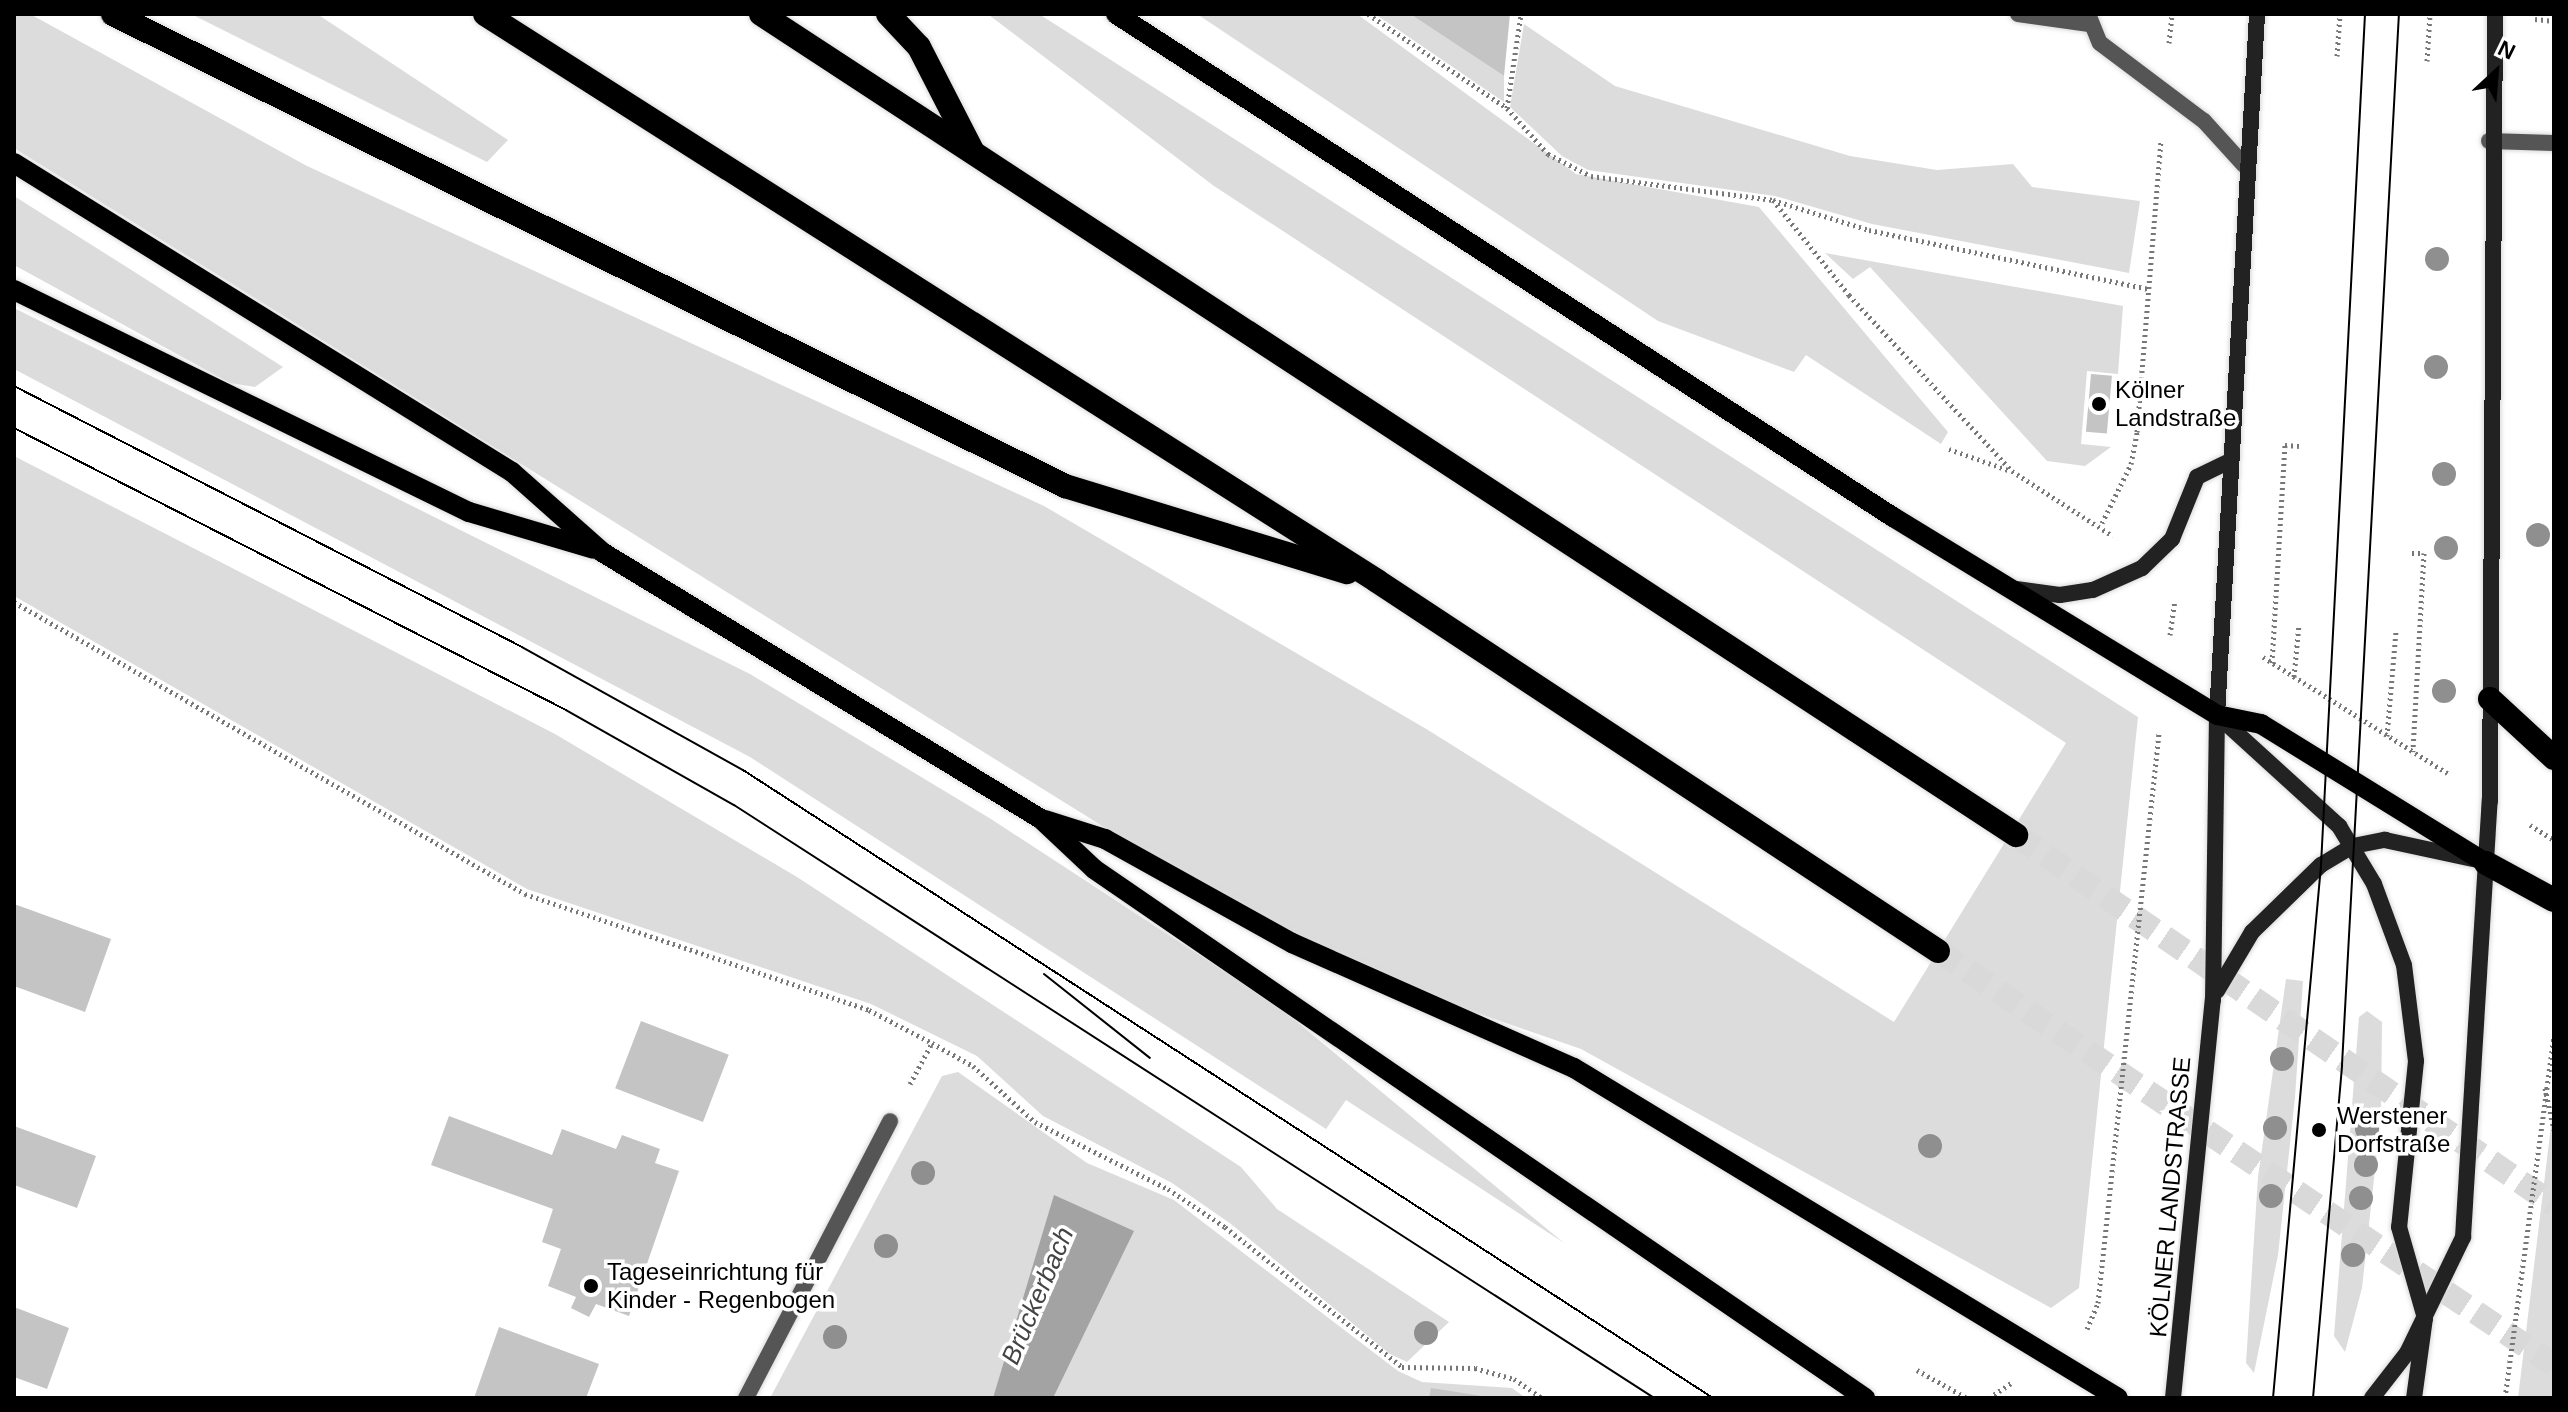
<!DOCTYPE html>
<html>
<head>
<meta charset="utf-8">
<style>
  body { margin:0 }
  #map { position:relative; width:2568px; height:1412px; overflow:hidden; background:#fff; font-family:Arial,sans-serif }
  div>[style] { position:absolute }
  .green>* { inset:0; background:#dcdcdc }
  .water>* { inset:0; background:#a3a3a3 }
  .building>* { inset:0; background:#c4c4c4; transform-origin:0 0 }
  .motorway-tunnel>* { height:24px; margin-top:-12px; transform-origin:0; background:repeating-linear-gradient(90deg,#d9d9d9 0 24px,transparent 0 36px) }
  .path>* { height:5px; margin-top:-2.5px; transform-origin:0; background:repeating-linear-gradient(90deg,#777 0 2px,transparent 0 6px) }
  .roads { filter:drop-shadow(0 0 2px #dbdbdb) drop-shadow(0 0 2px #dbdbdb) }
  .service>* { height:16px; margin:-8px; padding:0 8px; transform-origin:8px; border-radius:8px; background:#555 }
  .minor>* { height:16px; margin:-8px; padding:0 8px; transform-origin:8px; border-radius:8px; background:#555 }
  .secondary>* { height:16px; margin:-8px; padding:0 8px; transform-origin:8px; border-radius:8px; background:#222 }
  .primary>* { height:20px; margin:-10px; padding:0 10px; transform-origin:10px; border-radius:10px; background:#000 }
  .motorway>* { height:24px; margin:-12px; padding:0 12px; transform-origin:12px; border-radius:12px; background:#000 }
  .tram>* { height:2px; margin:-1px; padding:0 1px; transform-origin:1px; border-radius:1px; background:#000 }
  .trees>* { width:24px; height:24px; margin:-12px; border-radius:50%; background:#8f8f8f }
  .dots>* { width:22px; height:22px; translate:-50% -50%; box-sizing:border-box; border:4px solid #fff; border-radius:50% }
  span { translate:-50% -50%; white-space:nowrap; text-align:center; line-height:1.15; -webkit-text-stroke:7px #fff; paint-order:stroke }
  .poi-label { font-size:24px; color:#000 }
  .left { translate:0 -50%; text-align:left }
  .street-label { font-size:24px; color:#000 }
  .water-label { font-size:26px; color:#444; font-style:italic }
  .frame { position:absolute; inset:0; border:16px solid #000; pointer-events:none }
  .north { position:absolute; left:2456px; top:32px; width:80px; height:80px; -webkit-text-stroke:6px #fff; paint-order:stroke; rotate:26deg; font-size:22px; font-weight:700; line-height:32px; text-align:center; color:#000 }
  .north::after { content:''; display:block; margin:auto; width:28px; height:36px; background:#000; clip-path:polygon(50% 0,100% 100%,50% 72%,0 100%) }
</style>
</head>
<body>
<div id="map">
  <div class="green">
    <i style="clip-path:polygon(14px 14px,30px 14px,307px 166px,1044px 506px,1428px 730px,1894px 1022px,2066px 743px,1214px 186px,989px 15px,1039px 14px,2138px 717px,2079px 1288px,2051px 1308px,1581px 1049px,1371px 976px,1112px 832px,14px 148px)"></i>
    <i style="clip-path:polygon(191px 14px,317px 14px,508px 140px,487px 162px)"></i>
    <i style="clip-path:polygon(1197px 14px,1357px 14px,1576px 174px,1759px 207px,1948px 432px,1941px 444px,1806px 355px,1794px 372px,1658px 321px)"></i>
    <i style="clip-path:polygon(1375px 14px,1410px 14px,1504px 76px,1504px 102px)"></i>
    <i style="clip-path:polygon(1524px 24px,1615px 86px,1850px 156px,1937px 170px,2013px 164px,2032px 187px,2140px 201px,2129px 273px,1872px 224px,1775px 196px,1588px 170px,1562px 156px,1510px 107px)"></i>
    <i style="clip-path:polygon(14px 196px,133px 271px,283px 367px,255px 387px,230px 383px,14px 265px)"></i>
    <i style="clip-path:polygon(1825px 253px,2123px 306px,2118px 374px,2087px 371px,2081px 444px,2111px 447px,2085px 466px,2047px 461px,1870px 267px,1853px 279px)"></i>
    <i style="clip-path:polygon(14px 308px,750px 674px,991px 819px,1279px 1007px,1564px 1243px,1346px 1100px,1326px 1129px,750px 757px,14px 369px)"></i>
    <i style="clip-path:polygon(14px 456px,555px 734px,797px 877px,1241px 1167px,1277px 1209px,1449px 1322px,1407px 1362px,1390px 1354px,1231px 1224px,1172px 1183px,1043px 1116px,977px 1056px,871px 1004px,527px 889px,14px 596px)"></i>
    <i style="clip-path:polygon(2286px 979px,2303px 981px,2295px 1097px,2278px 1255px,2254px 1373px,2246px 1363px,2258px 1177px)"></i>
    <i style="clip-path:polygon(2367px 1011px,2382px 1022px,2381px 1115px,2362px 1288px,2345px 1352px,2334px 1336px,2359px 1017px)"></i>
    <i style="clip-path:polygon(958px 1072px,1087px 1163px,1174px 1200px,1398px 1371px,1422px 1382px,1512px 1388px,1526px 1398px,770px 1398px,942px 1076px)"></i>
    <i style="clip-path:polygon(2554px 1101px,2554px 1398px,2518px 1398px)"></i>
  </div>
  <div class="water">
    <i style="clip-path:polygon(1054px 1195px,1134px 1231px,1053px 1398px,993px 1398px)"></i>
  </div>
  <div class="building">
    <i style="clip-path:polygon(1410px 14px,1510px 14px,1504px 76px)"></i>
    <i style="left:2091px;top:374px;width:21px;height:58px;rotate:5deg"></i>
    <i style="clip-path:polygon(14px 904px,111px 939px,85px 1012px,14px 986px)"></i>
    <i style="left:641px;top:1021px;width:94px;height:72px;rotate:21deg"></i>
    <i style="clip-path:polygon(449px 1116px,552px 1155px,562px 1129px,616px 1149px,622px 1135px,660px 1149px,655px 1163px,679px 1171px,629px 1316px,596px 1304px,589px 1317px,571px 1308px,576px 1297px,548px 1286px,561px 1249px,542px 1242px,553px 1209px,431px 1165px)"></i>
    <i style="clip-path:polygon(14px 1126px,96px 1156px,77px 1208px,14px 1185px)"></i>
    <i style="clip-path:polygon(14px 1307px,69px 1328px,47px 1389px,14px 1377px)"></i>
    <i style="clip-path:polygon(499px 1327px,599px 1364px,586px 1398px,474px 1398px)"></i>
    <i style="clip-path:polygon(1431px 1388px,1482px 1396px,1482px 1398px,1429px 1398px)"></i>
  </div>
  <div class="motorway-tunnel">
    <i style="left:2016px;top:835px;width:653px;rotate:34.52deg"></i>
    <i style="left:1938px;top:951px;width:742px;rotate:33.9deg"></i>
  </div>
  <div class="path">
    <i style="left:1368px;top:14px;width:168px;rotate:34.1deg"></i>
    <i style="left:1507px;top:108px;width:62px;rotate:48.3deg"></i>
    <i style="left:1548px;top:154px;width:48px;rotate:27.1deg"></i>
    <i style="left:1591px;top:176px;width:184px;rotate:7.5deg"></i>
    <i style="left:1773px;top:200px;width:101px;rotate:17.4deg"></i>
    <i style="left:1869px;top:230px;width:287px;rotate:11.9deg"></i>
    <i style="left:2535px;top:19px;width:19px;rotate:6deg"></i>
    <i style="left:2169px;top:43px;width:29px;rotate:-84deg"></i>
    <i style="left:2337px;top:56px;width:42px;rotate:-85.9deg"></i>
    <i style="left:2427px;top:61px;width:47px;rotate:-86.3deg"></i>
    <i style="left:1507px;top:108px;width:95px;rotate:-81.5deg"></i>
    <i style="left:1773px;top:200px;width:122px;rotate:51.3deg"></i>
    <i style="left:1849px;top:295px;width:240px;rotate:47.2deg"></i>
    <i style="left:2012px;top:471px;width:120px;rotate:32.8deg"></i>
    <i style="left:1949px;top:449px;width:66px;rotate:19.5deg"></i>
    <i style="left:2102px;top:523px;width:66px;rotate:-63.8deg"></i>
    <i style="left:2131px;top:464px;width:33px;rotate:-79deg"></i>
    <i style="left:2137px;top:432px;width:292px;rotate:-85.3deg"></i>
    <i style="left:2412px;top:553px;width:12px"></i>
    <i style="left:2424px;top:553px;width:199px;rotate:93.2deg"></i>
    <i style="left:14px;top:602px;width:589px;rotate:29.74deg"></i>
    <i style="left:525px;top:894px;width:363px;rotate:18.6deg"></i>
    <i style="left:869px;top:1010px;width:71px;rotate:27.6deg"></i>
    <i style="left:932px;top:1043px;width:47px;rotate:29.3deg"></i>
    <i style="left:973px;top:1066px;width:84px;rotate:42.1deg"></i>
    <i style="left:1035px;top:1122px;width:149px;rotate:26.7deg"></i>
    <i style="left:1168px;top:1189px;width:69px;rotate:33.7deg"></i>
    <i style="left:1225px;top:1227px;width:226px;rotate:38.3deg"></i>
    <i style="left:1402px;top:1367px;width:73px;rotate:0.8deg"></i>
    <i style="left:1475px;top:1368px;width:41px;rotate:15.8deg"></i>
    <i style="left:1514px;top:1379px;width:34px;rotate:34deg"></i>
    <i style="left:2170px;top:635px;width:34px;rotate:-82deg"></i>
    <i style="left:2263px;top:657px;width:218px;rotate:32.2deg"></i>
    <i style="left:2272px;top:663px;width:218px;rotate:-86.6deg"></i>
    <i style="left:2285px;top:445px;width:14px;rotate:4deg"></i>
    <i style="left:2294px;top:677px;width:53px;rotate:-84.6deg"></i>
    <i style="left:2387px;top:736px;width:106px;rotate:-85.1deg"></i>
    <i style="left:2530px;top:825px;width:28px;rotate:32deg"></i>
    <i style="left:910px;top:1084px;width:47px;rotate:-61.8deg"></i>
    <i style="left:2545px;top:1088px;width:43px;rotate:77.9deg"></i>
    <i style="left:2087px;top:1329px;width:28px;rotate:-67deg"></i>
    <i style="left:2098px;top:1303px;width:573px;rotate:-83.89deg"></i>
    <i style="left:1917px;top:1370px;width:57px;rotate:29.2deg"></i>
    <i style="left:1989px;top:1398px;width:27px;rotate:-34deg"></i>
    <i style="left:2505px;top:1398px;width:365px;rotate:-82.3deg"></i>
  </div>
  <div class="roads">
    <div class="service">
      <i style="left:2018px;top:14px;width:72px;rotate:8deg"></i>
      <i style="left:2088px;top:14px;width:31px;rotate:68deg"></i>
      <i style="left:2100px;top:43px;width:130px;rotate:36.9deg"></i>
      <i style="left:2204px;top:121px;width:59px;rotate:47.7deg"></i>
      <i style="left:2489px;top:141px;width:65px;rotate:1.8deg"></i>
    </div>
    <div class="minor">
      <i style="left:746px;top:1398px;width:312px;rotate:-62.5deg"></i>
    </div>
    <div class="secondary">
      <i style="left:2016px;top:589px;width:44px;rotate:7.8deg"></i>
      <i style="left:2060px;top:595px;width:33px;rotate:-9deg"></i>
      <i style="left:2093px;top:590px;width:54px;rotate:-24.2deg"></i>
      <i style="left:2142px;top:568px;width:42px;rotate:-44deg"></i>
      <i style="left:2172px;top:539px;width:67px;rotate:-68deg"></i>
      <i style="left:2197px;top:477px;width:34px;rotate:-26deg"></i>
      <i style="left:2218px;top:716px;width:164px;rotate:42.3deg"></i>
      <i style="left:2339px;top:826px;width:68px;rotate:58.9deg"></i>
      <i style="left:2374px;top:884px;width:86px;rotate:69.7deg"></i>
      <i style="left:2404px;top:965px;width:97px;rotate:82.9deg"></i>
      <i style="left:2416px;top:1061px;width:167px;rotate:95.8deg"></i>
      <i style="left:2399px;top:1227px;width:95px;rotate:74.1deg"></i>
      <i style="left:2425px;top:1318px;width:81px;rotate:97.8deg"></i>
      <i style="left:2217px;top:991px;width:69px;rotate:-59.3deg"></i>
      <i style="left:2252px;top:932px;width:96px;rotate:-44.2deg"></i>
      <i style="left:2321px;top:865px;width:37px;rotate:-31deg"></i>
      <i style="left:2353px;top:846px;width:33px;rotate:-11deg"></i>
      <i style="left:2385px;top:840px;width:90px;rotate:12.2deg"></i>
      <i style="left:2173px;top:1398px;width:400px;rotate:-84.3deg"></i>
      <i style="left:2213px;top:1000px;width:285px;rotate:-89.2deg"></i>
      <i style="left:2217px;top:715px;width:702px;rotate:-86.73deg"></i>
      <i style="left:2372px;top:1398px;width:57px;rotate:-52.1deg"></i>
      <i style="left:2407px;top:1353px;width:129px;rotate:-64.2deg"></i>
      <i style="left:2463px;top:1237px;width:437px;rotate:-86.5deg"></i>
      <i style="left:2490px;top:801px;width:787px;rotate:-89.64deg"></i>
    </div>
    <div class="primary">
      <i style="left:1116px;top:14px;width:926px;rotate:32.92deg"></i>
      <i style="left:1893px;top:517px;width:380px;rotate:31.4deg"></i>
      <i style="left:2217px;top:715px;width:45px;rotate:11.6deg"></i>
      <i style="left:2261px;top:724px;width:264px;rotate:31.7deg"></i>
      <i style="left:14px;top:163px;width:586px;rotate:31.82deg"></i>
      <i style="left:512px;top:472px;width:120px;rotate:41.6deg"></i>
      <i style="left:602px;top:552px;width:514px;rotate:31.31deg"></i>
      <i style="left:1041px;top:819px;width:73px;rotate:43.3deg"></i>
      <i style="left:1094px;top:869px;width:935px;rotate:34.45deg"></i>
      <i style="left:14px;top:290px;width:506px;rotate:26.01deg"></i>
      <i style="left:469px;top:512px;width:130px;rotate:16.5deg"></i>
      <i style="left:1045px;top:820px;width:63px;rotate:17.6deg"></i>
      <i style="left:1105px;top:839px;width:214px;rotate:29.1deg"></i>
      <i style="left:1292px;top:943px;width:308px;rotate:23.9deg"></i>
      <i style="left:1574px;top:1068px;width:636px;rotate:31.24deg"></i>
    </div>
    <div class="motorway">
      <i style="left:113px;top:14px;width:1063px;rotate:26.37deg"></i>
      <i style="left:1065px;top:486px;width:295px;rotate:17deg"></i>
      <i style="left:485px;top:14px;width:1057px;rotate:32.44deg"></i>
      <i style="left:1377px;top:581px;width:672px;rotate:33.41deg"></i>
      <i style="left:761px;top:14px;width:1500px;rotate:33.19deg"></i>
      <i style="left:888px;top:14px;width:45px;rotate:46.8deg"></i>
      <i style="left:919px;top:47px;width:116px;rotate:62.8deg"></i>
      <i style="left:2490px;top:699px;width:87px;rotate:42.7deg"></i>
      <i style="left:2486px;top:863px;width:77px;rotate:28.6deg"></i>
    </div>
  </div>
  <div class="tram">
    <i style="left:14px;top:386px;width:571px;rotate:27.19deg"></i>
    <i style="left:522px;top:647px;width:253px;rotate:29.1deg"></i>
    <i style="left:743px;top:770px;width:1156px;rotate:32.92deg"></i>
    <i style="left:14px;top:428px;width:620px;rotate:27.06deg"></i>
    <i style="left:566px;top:710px;width:193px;rotate:29.5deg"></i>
    <i style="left:734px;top:805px;width:1095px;rotate:32.8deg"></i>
    <i style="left:1044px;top:974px;width:135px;rotate:38.4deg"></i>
    <i style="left:2273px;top:1398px;width:535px;rotate:-84.85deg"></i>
    <i style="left:2321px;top:865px;width:852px;rotate:-87.04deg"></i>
    <i style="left:2313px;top:1398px;width:334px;rotate:-85deg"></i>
    <i style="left:2342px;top:1065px;width:1053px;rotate:-86.9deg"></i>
  </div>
  <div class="trees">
    <i style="left:2437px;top:259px"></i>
    <i style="left:2436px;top:367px"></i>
    <i style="left:2444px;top:474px"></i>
    <i style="left:2538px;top:535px"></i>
    <i style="left:2446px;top:548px"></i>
    <i style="left:2444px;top:691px"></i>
    <i style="left:2282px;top:1059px"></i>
    <i style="left:2275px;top:1128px"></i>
    <i style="left:2367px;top:1129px"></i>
    <i style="left:1930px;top:1146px"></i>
    <i style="left:2366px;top:1165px"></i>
    <i style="left:923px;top:1173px"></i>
    <i style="left:2271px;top:1196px"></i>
    <i style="left:2361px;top:1198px"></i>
    <i style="left:886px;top:1246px"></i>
    <i style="left:2353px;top:1255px"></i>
    <i style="left:1426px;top:1333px"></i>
    <i style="left:835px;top:1337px"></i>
  </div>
  <div class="dots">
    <i style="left:2099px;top:404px;background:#000"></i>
    <i style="left:2319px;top:1130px;background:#000"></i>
    <i style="left:591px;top:1286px;background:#000"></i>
  </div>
  <div class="poi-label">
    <span class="left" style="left:2115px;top:404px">Kölner<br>Landstraße</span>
    <span class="left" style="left:2337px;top:1130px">Werstener<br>Dorfstraße</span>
    <span class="left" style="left:607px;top:1286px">Tageseinrichtung für<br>Kinder - Regenbogen</span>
  </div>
  <div class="street-label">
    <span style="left:2170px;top:1197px;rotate:-85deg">KÖLNER LANDSTRASSE</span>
  </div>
  <div class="water-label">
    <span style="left:1038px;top:1296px;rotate:-67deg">Brückerbach</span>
  </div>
  <div class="frame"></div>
  <div class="north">N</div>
</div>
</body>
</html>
